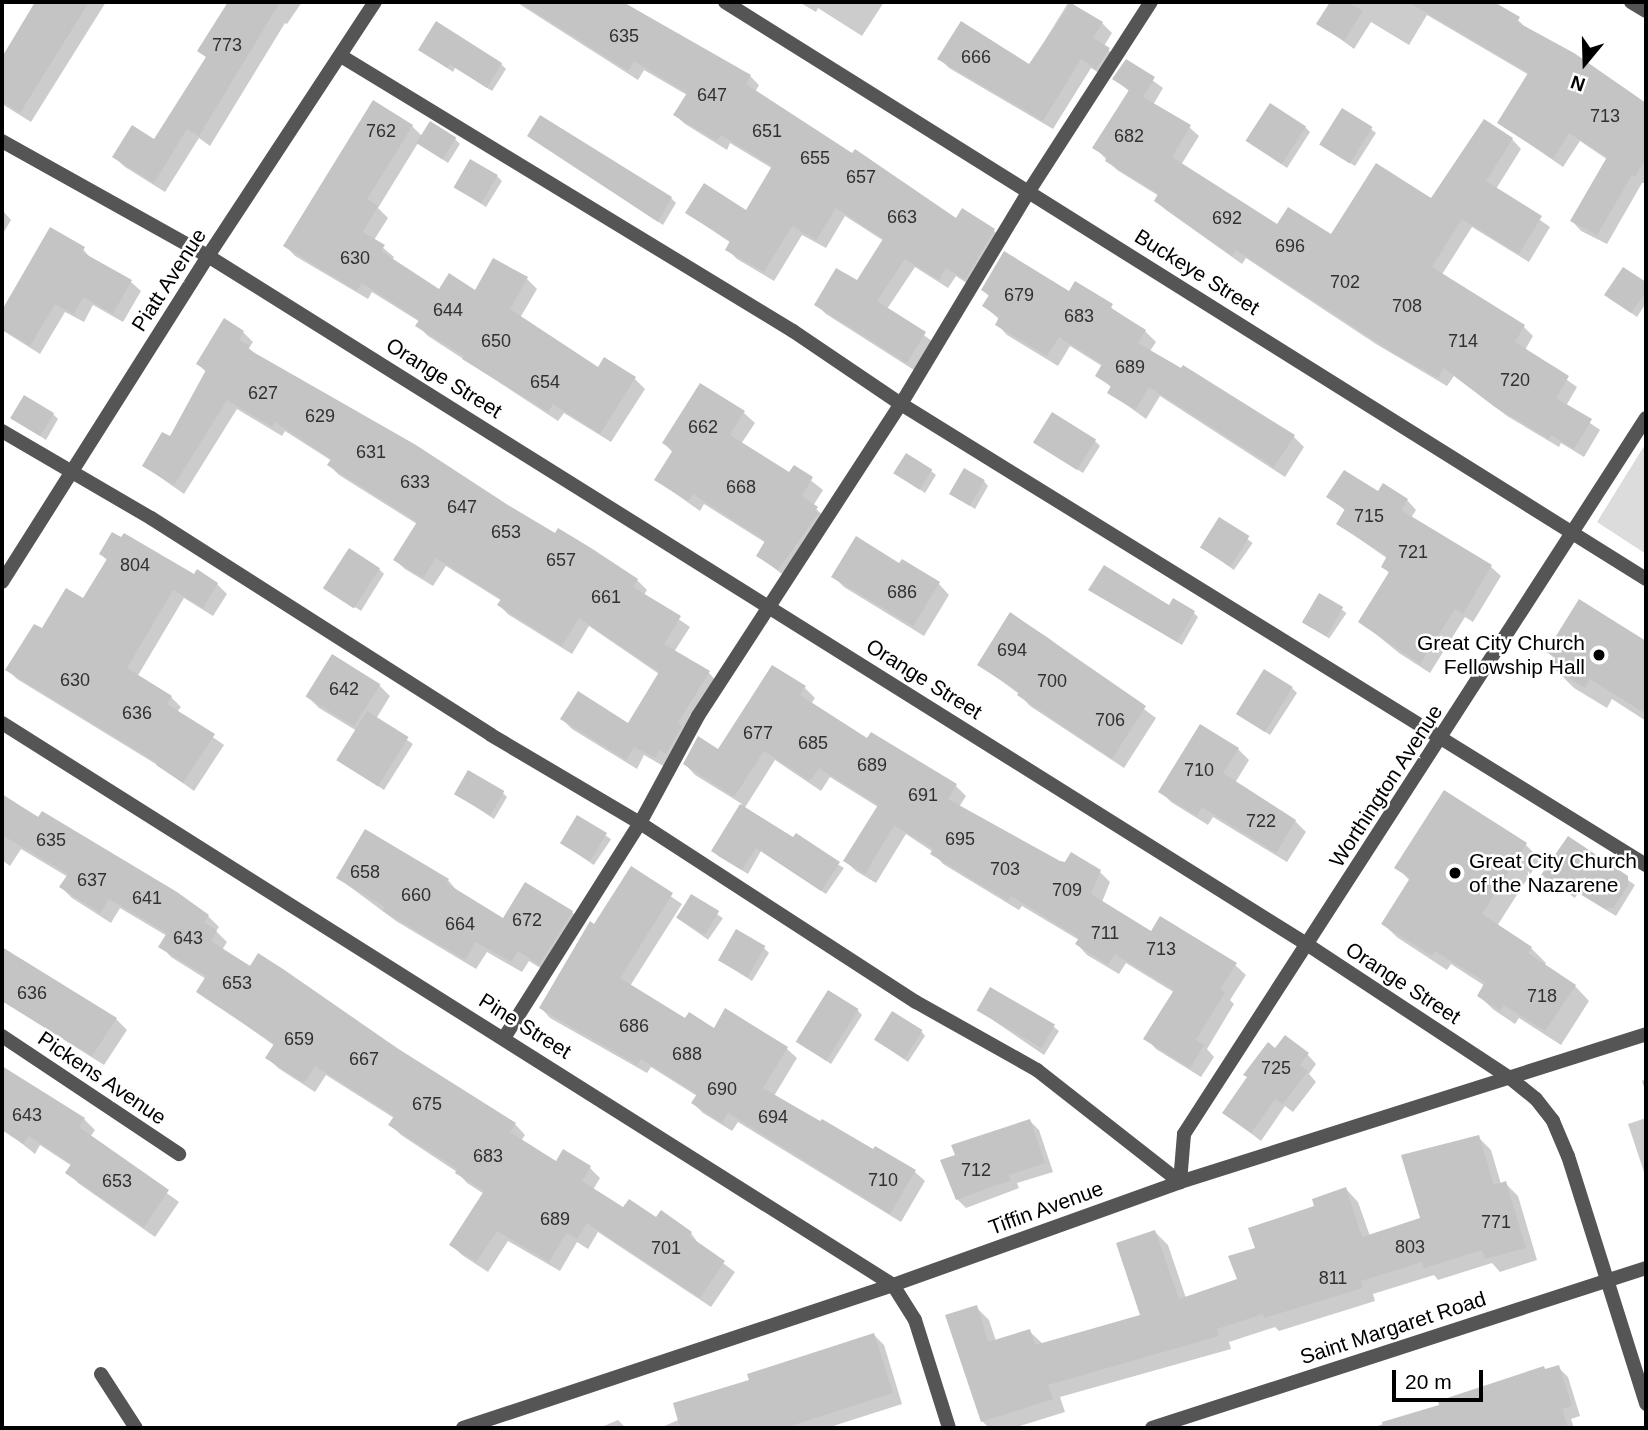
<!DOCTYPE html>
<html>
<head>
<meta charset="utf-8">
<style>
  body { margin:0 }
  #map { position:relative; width:1648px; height:1430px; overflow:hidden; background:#fff; font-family:Helvetica,sans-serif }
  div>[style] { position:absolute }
  .green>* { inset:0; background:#dcdcdc }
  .shadow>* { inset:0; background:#0003; transform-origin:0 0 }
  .building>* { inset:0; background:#c4c4c4; transform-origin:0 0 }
  .lane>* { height:14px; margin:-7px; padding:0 7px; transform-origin:7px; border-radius:7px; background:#555 }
  .street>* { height:14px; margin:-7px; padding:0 7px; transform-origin:7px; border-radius:7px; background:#555 }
  .dots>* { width:19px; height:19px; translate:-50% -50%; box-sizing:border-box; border:4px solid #fff; border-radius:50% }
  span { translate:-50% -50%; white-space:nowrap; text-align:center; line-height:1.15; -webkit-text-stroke:5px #fff; paint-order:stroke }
  .number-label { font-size:18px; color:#313131 }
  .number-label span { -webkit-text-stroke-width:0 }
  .street-label { font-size:21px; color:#000 }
  .poi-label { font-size:21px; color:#000 }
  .right { translate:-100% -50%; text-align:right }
  .left { translate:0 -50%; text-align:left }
  .frame { position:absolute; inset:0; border:4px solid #000; pointer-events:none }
  .north { position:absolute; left:1550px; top:28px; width:70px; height:70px; -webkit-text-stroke:5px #fff; paint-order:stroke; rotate:199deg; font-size:19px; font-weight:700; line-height:28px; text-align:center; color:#000 }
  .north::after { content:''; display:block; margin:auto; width:24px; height:32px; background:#000; clip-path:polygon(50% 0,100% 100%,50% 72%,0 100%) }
  .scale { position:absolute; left:1392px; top:1370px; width:91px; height:32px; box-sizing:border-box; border:4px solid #000; border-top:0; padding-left:9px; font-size:21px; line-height:24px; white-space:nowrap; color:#000; -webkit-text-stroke:5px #fff; paint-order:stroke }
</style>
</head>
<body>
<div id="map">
  <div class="green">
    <i style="clip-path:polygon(1646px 443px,1646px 554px,1597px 522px)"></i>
  </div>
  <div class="shadow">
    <i style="clip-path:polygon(37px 2px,111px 2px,106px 2px,31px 122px,2px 104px,2px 59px)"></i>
    <i style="clip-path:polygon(231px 2px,302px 2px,287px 24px,285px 23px,210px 146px,199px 138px,165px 192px,125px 167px,114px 157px,154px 141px,207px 58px,200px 51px)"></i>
    <i style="clip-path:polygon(516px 2px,622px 2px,750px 76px,759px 85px,755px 92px,956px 220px,993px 230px,1003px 239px,974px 288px,956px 276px,948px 288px,915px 267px,887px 309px,935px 343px,917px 372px,826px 314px,816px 304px,857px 283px,884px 241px,845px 216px,826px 248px,802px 235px,774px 281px,737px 259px,727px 249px,731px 243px,687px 213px,747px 212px,773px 169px,730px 143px,727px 150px,685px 124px,675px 115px,687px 95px,644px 70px,638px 80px)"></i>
    <i style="clip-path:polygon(799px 2px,884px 2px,862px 36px,818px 8px,816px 12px)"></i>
    <i style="clip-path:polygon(1332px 2px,1487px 2px,1518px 20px,1528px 30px,1573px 55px,1646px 105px,1646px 183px,1642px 183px,1607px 244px,1581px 231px,1572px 221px,1608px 160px,1580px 141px,1563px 167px,1499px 123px,1529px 75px,1427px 15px,1409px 45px,1371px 22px,1354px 49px,1319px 23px)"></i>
    <i style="clip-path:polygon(1068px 3px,1102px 23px,1112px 33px,1104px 46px,1118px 59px,1107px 78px,1091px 68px,1053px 129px,949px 68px,939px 58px,1029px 66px)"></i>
    <i style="clip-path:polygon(420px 49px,501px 64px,506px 69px,492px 91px,455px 68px,453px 72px)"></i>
    <i style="clip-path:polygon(1126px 61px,1163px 88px,1153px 105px,1189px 127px,1199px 136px,1181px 165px,1278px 227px,1332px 237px,1432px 201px,1485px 122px,1512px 139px,1521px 149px,1496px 189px,1550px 227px,1529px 262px,1472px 227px,1441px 276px,1524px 327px,1533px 336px,1525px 350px,1577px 387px,1566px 406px,1600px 430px,1584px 457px,1561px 443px,1559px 447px,1507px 416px,1454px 376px,1447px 386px,1376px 344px,1246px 258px,1242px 264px,1166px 210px,1156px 200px,1159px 196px,1117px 170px,1095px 148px,1130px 92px,1115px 79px)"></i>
    <i style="clip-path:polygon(412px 126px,423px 137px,455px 139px,460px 144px,448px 163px,418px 143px,378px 208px,388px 218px,374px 240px,394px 257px,392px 260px,440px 291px,476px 293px,527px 279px,537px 289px,520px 318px,598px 370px,635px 379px,645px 389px,611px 442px,564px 413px,558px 421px,428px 336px,418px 326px,420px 322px,372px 292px,368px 299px,295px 256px,285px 245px)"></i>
    <i style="clip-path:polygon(1305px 127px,1310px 132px,1287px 168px,1248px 141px)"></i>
    <i style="clip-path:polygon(1371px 129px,1376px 133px,1355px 166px,1326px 148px)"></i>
    <i style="clip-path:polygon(529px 136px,671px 198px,676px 203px,663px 225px)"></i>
    <i style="clip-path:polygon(497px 176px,502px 181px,486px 207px,455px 187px)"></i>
    <i style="clip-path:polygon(2px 210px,11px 220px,2px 235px)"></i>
    <i style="clip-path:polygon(51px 229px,83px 249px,92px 260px,131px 282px,141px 291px,123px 322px,93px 305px,84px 322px,65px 312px,40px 354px,2px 330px,2px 313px)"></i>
    <i style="clip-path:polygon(1624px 269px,1646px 284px,1646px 303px,1637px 317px,1611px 299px)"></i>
    <i style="clip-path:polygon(1075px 283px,1145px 331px,1156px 342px,1150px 351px,1293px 436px,1304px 447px,1285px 477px,1160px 396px,1146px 419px,1109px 392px,1112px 388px,1097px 375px,1102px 366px,1070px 346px,1058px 366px,1007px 335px,997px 324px,1000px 320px,984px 306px,990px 297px,983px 290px,1069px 293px)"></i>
    <i style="clip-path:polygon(243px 332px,253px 342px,249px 348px,257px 356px,507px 506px,556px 535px,590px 549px,637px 580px,647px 590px,644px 595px,690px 627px,674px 652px,709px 673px,718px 683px,665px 767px,644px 755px,637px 769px,572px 729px,562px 719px,629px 725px,659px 674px,589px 626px,572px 654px,509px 615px,499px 605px,502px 601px,446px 566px,433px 586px,405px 569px,395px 560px,417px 524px,339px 475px,329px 465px,332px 461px,285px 431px,282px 436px,237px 409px,184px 494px,144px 466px,170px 439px,206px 372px,198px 364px)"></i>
    <i style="clip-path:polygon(744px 413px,755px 423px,741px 444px,790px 475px,794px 467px,823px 490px,813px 506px,827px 519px,790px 580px,758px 556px,766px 543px,704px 504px,700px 511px,656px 480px,673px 453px,664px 443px)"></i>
    <i style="clip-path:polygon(53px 414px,58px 419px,46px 440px,13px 418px)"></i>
    <i style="clip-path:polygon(1095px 441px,1100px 446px,1083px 473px,1035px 443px)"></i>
    <i style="clip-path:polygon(931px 471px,936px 475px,925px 493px,896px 473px)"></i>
    <i style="clip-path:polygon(984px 481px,988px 486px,975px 509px,952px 494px)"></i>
    <i style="clip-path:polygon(1378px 494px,1407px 500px,1416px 510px,1411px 518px,1491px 567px,1501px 576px,1473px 622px,1465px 617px,1430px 673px,1399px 653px,1361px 622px,1390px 574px,1383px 566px,1388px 559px,1338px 524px,1346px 511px,1328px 497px)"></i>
    <i style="left:1220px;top:520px;width:40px;height:33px;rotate:35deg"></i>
    <i style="clip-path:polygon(101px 554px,195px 577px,217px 584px,227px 594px,213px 616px,184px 598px,137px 677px,171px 697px,181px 707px,177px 712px,224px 745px,194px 791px,159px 766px,17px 679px,7px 669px,42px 631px,83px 600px,108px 561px)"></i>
    <i style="clip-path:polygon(900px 566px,939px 584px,949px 595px,924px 636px,844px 587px,833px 576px)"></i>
    <i style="clip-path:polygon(379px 569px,384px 574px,361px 611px,326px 588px)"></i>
    <i style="clip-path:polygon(1090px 590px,1193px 612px,1198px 617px,1182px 645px)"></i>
    <i style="left:1320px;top:595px;width:32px;height:31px;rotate:34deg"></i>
    <i style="clip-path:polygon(1580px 602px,1646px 643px,1646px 721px,1612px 699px,1607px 708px,1574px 688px,1553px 667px,1557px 661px,1548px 652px)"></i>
    <i style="clip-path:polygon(1011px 614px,1047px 637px,1156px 718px,1124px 768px,1030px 706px,1019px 694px,979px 664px)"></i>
    <i style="clip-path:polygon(379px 685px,390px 696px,376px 719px,413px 744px,384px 790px,338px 760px,357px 731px,319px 708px,308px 697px)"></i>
    <i style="clip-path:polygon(805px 688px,815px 698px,811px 704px,867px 740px,956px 786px,966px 796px,959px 807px,1059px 863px,1100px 872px,1110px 882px,1102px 902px,1152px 933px,1235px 965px,1246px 975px,1230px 1000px,1234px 1004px,1207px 1049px,1214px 1057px,1201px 1077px,1156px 1049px,1146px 1038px,1175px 993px,1126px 963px,1119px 974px,1087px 955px,1077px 944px,1079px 940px,1022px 906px,1019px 910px,943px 864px,933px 852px,906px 834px,876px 883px,856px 871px,845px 861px,878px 807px,830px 777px,821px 791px,775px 760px,744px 809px,844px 868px,826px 894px,761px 851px,748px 874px,718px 856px,713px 851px,742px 804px,695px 775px,685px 764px,719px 751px)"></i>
    <i style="clip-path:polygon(1292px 688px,1297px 693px,1270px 735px,1238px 713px)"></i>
    <i style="clip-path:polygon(1238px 749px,1249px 760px,1235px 783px,1295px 821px,1306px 832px,1287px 862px,1213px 817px,1208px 825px,1171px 802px,1160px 791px)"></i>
    <i style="clip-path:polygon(502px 792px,507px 797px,494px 819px,456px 794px)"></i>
    <i style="clip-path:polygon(2px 796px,208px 916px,219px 927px,216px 931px,227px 942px,222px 950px,396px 1049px,515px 1124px,525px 1135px,521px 1141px,556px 1164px,590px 1168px,600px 1178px,593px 1190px,623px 1210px,691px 1233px,700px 1246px,735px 1272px,711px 1307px,598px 1232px,588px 1249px,577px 1242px,560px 1271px,508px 1241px,488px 1272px,462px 1255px,451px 1245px,484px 1194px,467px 1183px,457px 1172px,401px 1135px,390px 1124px,394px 1118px,326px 1075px,315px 1092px,278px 1068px,268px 1058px,275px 1046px,198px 991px,206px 979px,171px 957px,161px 946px,167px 936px,120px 908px,111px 923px,72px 898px,61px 887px,68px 877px,21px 849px,10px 866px,2px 860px)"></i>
    <i style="left:578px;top:817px;width:40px;height:31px;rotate:34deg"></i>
    <i style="clip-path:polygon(1569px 838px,1635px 885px,1616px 916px,1578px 893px,1575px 898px,1548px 880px)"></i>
    <i style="clip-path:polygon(1526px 845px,1540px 859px,1497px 926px,1531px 948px,1546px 963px,1544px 966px,1575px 986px,1589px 1001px,1561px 1045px,1519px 1018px,1515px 1024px,1494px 1010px,1479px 996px,1485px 986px,1451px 964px,1447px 970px,1398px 938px,1383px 924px,1410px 881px,1397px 867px)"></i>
    <i style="clip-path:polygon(631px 869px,682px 904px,630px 986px,685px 1021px,714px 1030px,725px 1010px,787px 1049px,797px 1058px,774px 1096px,873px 1152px,875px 1148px,915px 1172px,925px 1181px,901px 1222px,738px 1122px,732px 1131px,703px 1113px,693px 1103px,697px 1096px,651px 1067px,647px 1073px,550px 1018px,541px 1008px,590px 923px,595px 926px)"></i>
    <i style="clip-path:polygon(338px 878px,448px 880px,458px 892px,504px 921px,572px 912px,583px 923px,550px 974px,529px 961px,522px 972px,487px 952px,476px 969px,396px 921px)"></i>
    <i style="left:691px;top:896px;width:39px;height:26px;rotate:35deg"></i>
    <i style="clip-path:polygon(2px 948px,116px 1019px,127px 1030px,104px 1065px,2px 1001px)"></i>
    <i style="clip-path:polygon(764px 948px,769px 953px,752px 981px,719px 960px)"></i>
    <i style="clip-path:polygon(857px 1010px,862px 1015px,831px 1064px,798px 1042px)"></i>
    <i style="clip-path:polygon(978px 1010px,1054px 1027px,1059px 1031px,1044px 1055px)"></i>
    <i style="clip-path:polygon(921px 1031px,925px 1036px,908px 1062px,875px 1039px)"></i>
    <i style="clip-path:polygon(1275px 1051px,1308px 1055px,1316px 1064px,1309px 1074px,1316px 1082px,1293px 1112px,1285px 1106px,1261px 1141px,1224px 1113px)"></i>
    <i style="clip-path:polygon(2px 1067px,84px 1119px,95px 1130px,90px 1137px,179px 1202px,155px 1237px,78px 1183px,68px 1172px,72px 1166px,40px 1145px,35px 1154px,5px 1130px,8px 1125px,2px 1121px)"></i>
    <i style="clip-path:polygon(1646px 1079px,1646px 1094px,1642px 1081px)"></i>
    <i style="clip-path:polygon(1646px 1118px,1646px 1178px,1628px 1124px)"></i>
    <i style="clip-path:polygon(1030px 1121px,1039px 1130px,1053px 1172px,1017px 1183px,1019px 1188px,966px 1208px,957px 1199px)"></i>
    <i style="clip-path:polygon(1478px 1137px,1491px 1150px,1501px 1184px,1505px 1183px,1518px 1196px,1537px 1260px,1500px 1272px,1492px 1263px,1438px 1280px,1434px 1275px,1373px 1294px,1375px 1301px,1279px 1331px,1275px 1327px,1229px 1342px,1231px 1349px,1060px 1397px,1065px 1412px,1014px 1428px,989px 1428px,982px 1421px,976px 1307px,989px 1320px,996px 1341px,1029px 1331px,1043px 1344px,1142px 1316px,1155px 1232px,1168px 1245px,1186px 1298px,1239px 1280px,1257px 1249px,1346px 1189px,1358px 1202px,1370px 1236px,1422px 1220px)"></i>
    <i style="clip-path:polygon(873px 1334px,884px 1345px,902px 1404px,827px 1428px,660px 1428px)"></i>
    <i style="clip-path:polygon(1558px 1367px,1568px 1377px,1580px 1416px,1571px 1419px,1574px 1428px,1371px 1428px)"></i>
    <i style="clip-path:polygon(618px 1420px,626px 1428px,599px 1428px)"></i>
  </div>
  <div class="building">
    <i style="clip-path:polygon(35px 2px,89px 2px,20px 113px,2px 101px,2px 57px)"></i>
    <i style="clip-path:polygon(228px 2px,280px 2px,199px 136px,187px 129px,154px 183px,112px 157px,132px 125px,154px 139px,206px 57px,197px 51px)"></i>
    <i style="clip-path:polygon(519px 2px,623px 2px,751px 75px,746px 84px,852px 153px,855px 149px,956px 218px,962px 208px,995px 229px,965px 280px,946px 268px,939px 280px,905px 259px,877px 301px,926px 332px,907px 363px,814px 305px,836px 268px,857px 280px,883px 239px,836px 208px,816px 240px,792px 226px,764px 272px,725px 250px,730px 241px,685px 213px,704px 183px,746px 210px,772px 166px,721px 135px,717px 141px,673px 115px,687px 93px,634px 61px,628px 71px)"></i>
    <i style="clip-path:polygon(1330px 2px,1347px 2px,1363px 11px,1344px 41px,1316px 24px)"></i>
    <i style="clip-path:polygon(1408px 2px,1494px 2px,1520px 17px,1517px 22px,1574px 53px,1646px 103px,1646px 159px,1635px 177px,1632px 175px,1597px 235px,1570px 221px,1607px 157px,1569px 133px,1553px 159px,1497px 123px,1528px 73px)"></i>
    <i style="clip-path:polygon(1071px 3px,1103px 22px,1093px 38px,1110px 48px,1096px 69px,1081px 59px,1043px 121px,937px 59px,961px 21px,1029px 64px)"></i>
    <i style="clip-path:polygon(436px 21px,502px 63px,487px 88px,450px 64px,447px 68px,418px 50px)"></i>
    <i style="clip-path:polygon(1126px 59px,1155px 77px,1143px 97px,1191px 125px,1172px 157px,1277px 224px,1288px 207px,1331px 234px,1376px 163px,1431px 198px,1484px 119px,1513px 138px,1486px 181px,1542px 216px,1519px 254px,1462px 219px,1432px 267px,1525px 325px,1515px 342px,1569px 376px,1556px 398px,1592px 419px,1574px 449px,1551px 435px,1549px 439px,1495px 407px,1444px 368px,1438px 378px,1395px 354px,1236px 250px,1232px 256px,1154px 201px,1158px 194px,1105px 161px,1107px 157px,1092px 148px,1129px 90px,1112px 79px)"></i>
    <i style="clip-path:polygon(373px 100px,413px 125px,367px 199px,378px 206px,363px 232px,385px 245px,381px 251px,439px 289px,449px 273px,475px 290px,493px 258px,528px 277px,510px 309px,598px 367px,604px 357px,636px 377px,600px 434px,553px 404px,548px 412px,462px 359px,464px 356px,415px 326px,419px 320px,362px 283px,357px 291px,283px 246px)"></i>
    <i style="left:1270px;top:103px;width:43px;height:45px;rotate:33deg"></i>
    <i style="left:1342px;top:108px;width:36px;height:43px;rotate:32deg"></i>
    <i style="clip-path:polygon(540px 115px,672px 197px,658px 222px,527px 136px)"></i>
    <i style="left:430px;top:121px;width:31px;height:26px;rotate:32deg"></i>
    <i style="left:470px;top:159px;width:32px;height:33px;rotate:30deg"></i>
    <i style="clip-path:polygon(50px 227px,85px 247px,82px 252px,132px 280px,113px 314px,83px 297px,74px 314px,55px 304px,30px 346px,2px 329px,2px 310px)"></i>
    <i style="clip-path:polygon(1004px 251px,1069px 291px,1075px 281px,1113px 304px,1111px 308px,1146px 330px,1138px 343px,1181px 368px,1183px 365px,1295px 435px,1274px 467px,1149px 387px,1135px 410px,1107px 393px,1111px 386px,1095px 376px,1102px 364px,1059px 337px,1047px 356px,995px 325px,999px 317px,982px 306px,989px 295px,981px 290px)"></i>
    <i style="clip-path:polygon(1623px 267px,1646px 282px,1646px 291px,1631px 313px,1604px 295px)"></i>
    <i style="clip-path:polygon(224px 318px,244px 331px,239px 340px,250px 346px,248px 349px,416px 445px,508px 505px,555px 533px,558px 528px,591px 548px,638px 579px,633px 587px,681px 616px,664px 644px,710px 671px,678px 723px,682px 726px,666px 754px,660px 750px,655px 758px,634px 747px,626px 760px,560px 719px,578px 691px,628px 723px,659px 672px,579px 618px,562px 646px,497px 605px,501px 599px,436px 558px,423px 578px,393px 560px,417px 522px,327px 465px,331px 459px,275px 422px,272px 427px,227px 400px,174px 485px,142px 466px,162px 432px,170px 436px,206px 370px,196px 364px)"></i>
    <i style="clip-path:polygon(700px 383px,745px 411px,730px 435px,789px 472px,794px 465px,813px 477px,802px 496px,818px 507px,815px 511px,819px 513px,778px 570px,756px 556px,765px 541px,693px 494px,688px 501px,654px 480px,673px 450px,662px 443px)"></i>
    <i style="left:24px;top:395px;width:35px;height:27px;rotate:31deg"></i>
    <i style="left:1052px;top:412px;width:52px;height:36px;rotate:32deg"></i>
    <i style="left:906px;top:453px;width:31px;height:24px;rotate:32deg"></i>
    <i style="left:964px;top:468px;width:24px;height:30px;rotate:30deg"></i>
    <i style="clip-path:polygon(1344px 470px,1378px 491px,1383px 483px,1408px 499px,1401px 510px,1492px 565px,1463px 614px,1455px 609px,1420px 664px,1358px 622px,1389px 572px,1381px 567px,1387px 556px,1336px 524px,1345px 509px,1326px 497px)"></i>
    <i style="left:1219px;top:517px;width:36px;height:36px;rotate:32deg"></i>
    <i style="clip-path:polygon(112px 532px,121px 537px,124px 533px,194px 574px,197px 569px,218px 583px,203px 608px,173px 590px,127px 668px,172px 696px,167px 704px,215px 734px,183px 783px,156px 765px,157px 763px,5px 670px,34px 624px,42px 628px,66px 588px,83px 598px,107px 559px,99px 554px)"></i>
    <i style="clip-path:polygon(856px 536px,899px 563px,902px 559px,940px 582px,913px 626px,831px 577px)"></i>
    <i style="left:349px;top:548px;width:37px;height:48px;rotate:33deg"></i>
    <i style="clip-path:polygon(1104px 565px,1169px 605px,1173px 598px,1195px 611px,1177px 642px,1088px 590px)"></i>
    <i style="left:1319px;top:593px;width:28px;height:34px;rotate:30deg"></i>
    <i style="clip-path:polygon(1579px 599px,1646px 641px,1646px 714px,1590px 679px,1585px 688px,1551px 667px,1556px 658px,1546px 652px)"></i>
    <i style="clip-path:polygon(1010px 612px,1146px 706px,1112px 759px,1017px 695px,1019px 692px,977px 665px)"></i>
    <i style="left:332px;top:654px;width:57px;height:50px;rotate:32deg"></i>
    <i style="clip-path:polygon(772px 665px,806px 686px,800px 695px,867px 738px,871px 732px,957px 784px,948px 799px,1060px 861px,1065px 862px,1071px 852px,1101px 870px,1091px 894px,1151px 931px,1160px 916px,1237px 963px,1220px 989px,1225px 992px,1196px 1040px,1204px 1045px,1190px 1068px,1143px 1039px,1174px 990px,1115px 954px,1108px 965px,1075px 944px,1079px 938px,1011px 896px,1008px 901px,930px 854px,933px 849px,894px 825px,865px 874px,843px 861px,878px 805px,819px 768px,810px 781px,764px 751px,734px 797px,683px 764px,698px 736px,718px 749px)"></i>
    <i style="left:1264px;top:669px;width:34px;height:53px;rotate:32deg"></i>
    <i style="left:367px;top:711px;width:49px;height:58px;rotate:32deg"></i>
    <i style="clip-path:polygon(1200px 724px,1239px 748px,1223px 773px,1296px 820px,1276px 853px,1202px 807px,1197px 816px,1158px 792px)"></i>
    <i style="left:468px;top:770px;width:42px;height:28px;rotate:30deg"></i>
    <i style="clip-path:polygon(1444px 790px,1527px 843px,1482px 914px,1532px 947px,1528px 953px,1576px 985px,1545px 1031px,1504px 1005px,1500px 1011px,1477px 996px,1485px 982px,1435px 951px,1432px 956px,1381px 924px,1410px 878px,1394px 868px)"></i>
    <i style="clip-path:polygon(2px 794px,38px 817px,42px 811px,177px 892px,209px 915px,204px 923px,217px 930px,211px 941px,250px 966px,258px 953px,283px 969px,397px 1048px,516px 1123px,510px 1132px,556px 1161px,563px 1149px,591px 1166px,582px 1181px,623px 1207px,629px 1199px,656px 1217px,661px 1210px,692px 1232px,689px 1236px,725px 1261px,700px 1298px,587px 1223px,577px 1239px,566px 1233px,549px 1262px,497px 1231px,476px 1262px,449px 1245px,484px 1191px,455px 1173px,457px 1169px,388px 1125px,394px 1116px,315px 1066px,304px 1083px,265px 1058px,274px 1044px,196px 992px,206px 976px,158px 947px,167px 933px,109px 899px,100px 913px,59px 887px,68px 874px,2px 835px)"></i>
    <i style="clip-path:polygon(740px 804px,793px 837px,796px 833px,840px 862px,821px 891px,756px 848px,742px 870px,711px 851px)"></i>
    <i style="left:577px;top:815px;width:35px;height:33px;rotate:31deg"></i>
    <i style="clip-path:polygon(365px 829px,449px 879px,446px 883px,503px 918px,525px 882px,573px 911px,539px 965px,518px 951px,511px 962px,476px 942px,465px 960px,383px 911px,385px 907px,336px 878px)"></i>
    <i style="clip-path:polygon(1568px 836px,1628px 876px,1628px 886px,1613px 908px,1604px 908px,1573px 889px,1569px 894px,1541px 875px)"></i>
    <i style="clip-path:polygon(631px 866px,673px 893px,620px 978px,685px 1018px,689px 1012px,714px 1028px,725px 1008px,788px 1047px,763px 1088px,820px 1121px,822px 1119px,873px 1149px,875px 1146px,916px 1170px,890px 1214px,728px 1113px,722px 1123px,691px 1103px,697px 1094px,641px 1059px,637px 1065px,539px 1008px,590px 921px,594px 924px)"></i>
    <i style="left:691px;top:894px;width:33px;height:28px;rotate:31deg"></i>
    <i style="left:736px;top:929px;width:34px;height:36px;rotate:30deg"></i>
    <i style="clip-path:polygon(2px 947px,117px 1018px,92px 1056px,2px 1001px)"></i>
    <i style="left:990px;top:987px;width:75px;height:27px;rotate:30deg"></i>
    <i style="left:828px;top:990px;width:36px;height:61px;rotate:32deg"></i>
    <i style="left:892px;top:1011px;width:36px;height:34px;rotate:32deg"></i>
    <i style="clip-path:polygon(1285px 1035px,1309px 1053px,1300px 1065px,1308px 1071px,1283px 1104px,1275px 1099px,1251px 1133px,1222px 1113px,1247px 1077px,1243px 1075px,1268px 1042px,1275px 1048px)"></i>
    <i style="clip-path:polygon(2px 1066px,85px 1118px,79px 1127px,169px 1190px,144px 1227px,65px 1173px,71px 1164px,29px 1136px,23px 1144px,2px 1130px)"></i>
    <i style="clip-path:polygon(1030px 1119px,1045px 1163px,1009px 1175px,1011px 1180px,956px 1200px,940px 1160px,955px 1155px,951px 1145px)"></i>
    <i style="clip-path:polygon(1479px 1135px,1494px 1185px,1506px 1181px,1526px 1248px,1485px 1259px,1482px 1250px,1424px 1268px,1422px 1262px,1361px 1281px,1363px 1288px,1264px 1318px,1263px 1314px,1217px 1329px,1219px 1336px,1048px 1385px,1053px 1399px,981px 1422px,945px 1315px,977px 1305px,988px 1342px,1030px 1329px,1035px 1345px,1140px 1315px,1116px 1243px,1155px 1230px,1179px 1299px,1237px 1279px,1228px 1256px,1255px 1248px,1248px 1228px,1314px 1206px,1312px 1199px,1346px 1187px,1362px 1237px,1420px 1218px,1401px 1155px)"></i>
    <i style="clip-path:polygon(874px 1333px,893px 1393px,784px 1428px,680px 1428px,673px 1403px,749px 1380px,747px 1374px)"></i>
    <i style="clip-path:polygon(1559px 1365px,1572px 1406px,1562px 1409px,1568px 1428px,1383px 1428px,1382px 1422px,1439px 1405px,1438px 1401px,1544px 1366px,1545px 1369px)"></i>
  </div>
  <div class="lane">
    <i style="left:341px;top:56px;width:529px;rotate:31.32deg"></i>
    <i style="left:793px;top:331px;width:130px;rotate:34.1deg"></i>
    <i style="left:901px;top:404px;width:876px;rotate:31.75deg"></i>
    <i style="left:2px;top:431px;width:173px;rotate:30.3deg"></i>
    <i style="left:151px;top:518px;width:403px;rotate:32.5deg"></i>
    <i style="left:491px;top:735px;width:173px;rotate:30.6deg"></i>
    <i style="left:640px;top:823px;width:329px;rotate:33deg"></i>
    <i style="left:916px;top:1002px;width:139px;rotate:29.3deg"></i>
    <i style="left:1037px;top:1070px;width:182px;rotate:38.1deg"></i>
    <i style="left:504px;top:1038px;width:254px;rotate:-57.7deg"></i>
    <i style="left:640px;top:823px;width:122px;rotate:-61.5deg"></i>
    <i style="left:698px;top:716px;width:372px;rotate:-57deg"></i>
    <i style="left:901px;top:404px;width:249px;rotate:-59deg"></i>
    <i style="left:1029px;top:191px;width:225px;rotate:-57.2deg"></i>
    <i style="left:101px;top:1374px;width:64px;rotate:57.1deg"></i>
  </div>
  <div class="street">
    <i style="left:725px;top:2px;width:1087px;rotate:32.07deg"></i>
    <i style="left:1631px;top:2px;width:17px;rotate:31deg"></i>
    <i style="left:2px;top:141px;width:236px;rotate:29.2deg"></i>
    <i style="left:208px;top:256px;width:1298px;rotate:32.06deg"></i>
    <i style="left:1308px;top:945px;width:242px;rotate:33.4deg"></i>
    <i style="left:1510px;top:1078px;width:33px;rotate:39deg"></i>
    <i style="left:1536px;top:1099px;width:28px;rotate:52deg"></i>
    <i style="left:1553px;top:1121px;width:38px;rotate:67deg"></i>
    <i style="left:1568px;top:1156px;width:260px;rotate:72.5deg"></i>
    <i style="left:2px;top:582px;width:386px;rotate:-57.7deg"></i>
    <i style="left:208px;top:256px;width:304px;rotate:-56.7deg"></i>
    <i style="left:2px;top:723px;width:1053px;rotate:32.24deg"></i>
    <i style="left:893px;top:1285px;width:41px;rotate:57.8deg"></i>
    <i style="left:915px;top:1320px;width:113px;rotate:72.5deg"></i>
    <i style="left:2px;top:1036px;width:213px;rotate:33.7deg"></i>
    <i style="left:1180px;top:1182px;width:48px;rotate:-85.2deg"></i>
    <i style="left:1184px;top:1134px;width:852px;rotate:-57.17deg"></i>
    <i style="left:463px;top:1428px;width:453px;rotate:-18.4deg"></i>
    <i style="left:893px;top:1285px;width:305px;rotate:-19.7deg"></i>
    <i style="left:1180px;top:1182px;width:489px;rotate:-17.6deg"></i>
    <i style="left:1152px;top:1428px;width:519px;rotate:-17.95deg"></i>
  </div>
  <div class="dots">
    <i style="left:1599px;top:655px;background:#000"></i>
    <i style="left:1455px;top:873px;background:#000"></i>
  </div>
  <div class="number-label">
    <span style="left:624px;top:36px">635</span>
    <span style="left:227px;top:45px">773</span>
    <span style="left:976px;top:57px">666</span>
    <span style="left:712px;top:95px">647</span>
    <span style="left:1605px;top:116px">713</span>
    <span style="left:381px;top:131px">762</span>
    <span style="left:767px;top:131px">651</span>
    <span style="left:1129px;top:136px">682</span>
    <span style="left:815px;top:158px">655</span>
    <span style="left:861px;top:177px">657</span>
    <span style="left:902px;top:217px">663</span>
    <span style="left:1227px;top:218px">692</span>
    <span style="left:1290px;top:246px">696</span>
    <span style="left:355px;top:258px">630</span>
    <span style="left:1345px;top:282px">702</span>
    <span style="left:1019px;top:295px">679</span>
    <span style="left:1407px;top:306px">708</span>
    <span style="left:448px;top:310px">644</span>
    <span style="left:1079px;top:316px">683</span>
    <span style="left:496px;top:341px">650</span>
    <span style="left:1463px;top:341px">714</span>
    <span style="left:1130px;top:367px">689</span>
    <span style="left:1515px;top:380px">720</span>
    <span style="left:545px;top:382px">654</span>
    <span style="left:263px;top:393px">627</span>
    <span style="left:320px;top:416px">629</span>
    <span style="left:703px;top:427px">662</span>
    <span style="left:371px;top:452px">631</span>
    <span style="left:415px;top:482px">633</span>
    <span style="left:741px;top:487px">668</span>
    <span style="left:462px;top:507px">647</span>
    <span style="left:1369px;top:516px">715</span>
    <span style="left:506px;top:532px">653</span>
    <span style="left:1413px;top:552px">721</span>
    <span style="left:561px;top:560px">657</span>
    <span style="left:135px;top:565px">804</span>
    <span style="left:902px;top:592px">686</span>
    <span style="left:606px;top:597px">661</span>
    <span style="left:1012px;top:650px">694</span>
    <span style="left:75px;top:680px">630</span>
    <span style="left:1052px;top:681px">700</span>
    <span style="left:344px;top:689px">642</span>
    <span style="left:137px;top:713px">636</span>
    <span style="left:1110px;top:720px">706</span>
    <span style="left:758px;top:733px">677</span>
    <span style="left:813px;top:743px">685</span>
    <span style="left:872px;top:765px">689</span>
    <span style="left:1199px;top:770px">710</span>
    <span style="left:923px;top:795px">691</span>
    <span style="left:1261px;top:821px">722</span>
    <span style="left:960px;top:839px">695</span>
    <span style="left:51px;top:840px">635</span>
    <span style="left:1005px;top:869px">703</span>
    <span style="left:365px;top:872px">658</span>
    <span style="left:92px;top:880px">637</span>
    <span style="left:1067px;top:890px">709</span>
    <span style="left:416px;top:895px">660</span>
    <span style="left:147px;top:898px">641</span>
    <span style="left:527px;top:920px">672</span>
    <span style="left:460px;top:924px">664</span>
    <span style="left:1105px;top:933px">711</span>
    <span style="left:188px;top:938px">643</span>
    <span style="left:1161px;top:949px">713</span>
    <span style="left:237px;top:983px">653</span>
    <span style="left:32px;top:993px">636</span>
    <span style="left:1542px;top:996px">718</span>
    <span style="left:634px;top:1026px">686</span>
    <span style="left:299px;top:1039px">659</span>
    <span style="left:687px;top:1054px">688</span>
    <span style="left:364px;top:1059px">667</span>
    <span style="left:1276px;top:1068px">725</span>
    <span style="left:722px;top:1089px">690</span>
    <span style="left:427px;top:1104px">675</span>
    <span style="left:27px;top:1115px">643</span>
    <span style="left:773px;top:1117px">694</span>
    <span style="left:488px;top:1156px">683</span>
    <span style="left:976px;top:1170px">712</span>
    <span style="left:883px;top:1180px">710</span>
    <span style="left:117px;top:1181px">653</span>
    <span style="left:555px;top:1219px">689</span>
    <span style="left:1496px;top:1222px">771</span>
    <span style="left:1410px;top:1247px">803</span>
    <span style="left:666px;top:1248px">701</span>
    <span style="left:1333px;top:1278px">811</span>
  </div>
  <div class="street-label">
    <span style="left:1197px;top:272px;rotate:32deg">Buckeye Street</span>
    <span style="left:169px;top:280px;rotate:-57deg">Piatt Avenue</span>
    <span style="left:444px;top:378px;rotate:32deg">Orange Street</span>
    <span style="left:924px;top:679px;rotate:32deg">Orange Street</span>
    <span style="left:1386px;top:786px;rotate:-57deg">Worthington Avenue</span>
    <span style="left:1403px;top:983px;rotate:33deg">Orange Street</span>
    <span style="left:525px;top:1026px;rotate:32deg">Pine Street</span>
    <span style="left:102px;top:1078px;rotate:34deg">Pickens Avenue</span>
    <span style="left:1046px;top:1208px;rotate:-20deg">Tiffin Avenue</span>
    <span style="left:1393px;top:1328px;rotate:-18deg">Saint Margaret Road</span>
  </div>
  <div class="poi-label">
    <span class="right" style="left:1585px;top:655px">Great City Church<br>Fellowship Hall</span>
    <span class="left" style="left:1469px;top:873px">Great City Church<br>of the Nazarene</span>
  </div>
  <div class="frame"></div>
  <div class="north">N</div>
  <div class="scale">20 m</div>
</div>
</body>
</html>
